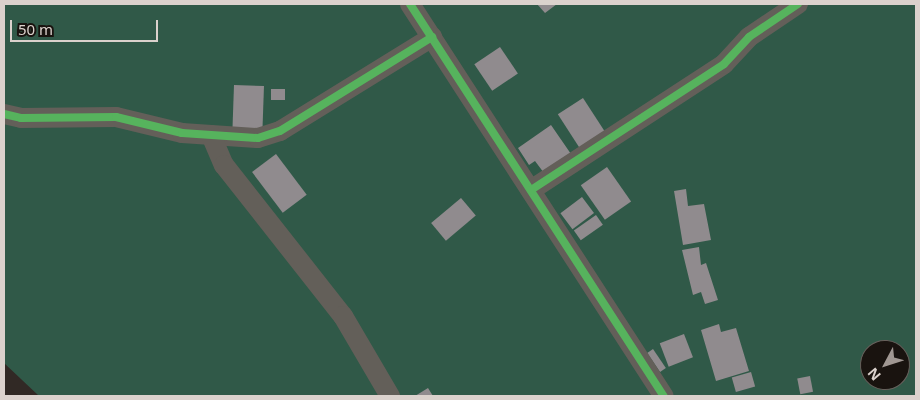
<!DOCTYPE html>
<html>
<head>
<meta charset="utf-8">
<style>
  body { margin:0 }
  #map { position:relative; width:920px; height:400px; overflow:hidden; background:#312925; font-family:"Noto Sans",sans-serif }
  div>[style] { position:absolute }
  .forest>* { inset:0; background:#305948 }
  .building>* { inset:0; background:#908b8e; transform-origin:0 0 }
  .street>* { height:20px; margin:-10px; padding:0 10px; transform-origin:10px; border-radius:10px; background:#635f59 }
  .cycleway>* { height:8px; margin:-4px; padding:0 4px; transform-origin:4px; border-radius:4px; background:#56b35d }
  span { translate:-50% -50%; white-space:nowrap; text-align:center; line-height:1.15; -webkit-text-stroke:5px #19130f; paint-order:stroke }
  .frame { position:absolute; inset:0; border:5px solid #dbd2cd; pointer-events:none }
  .north { position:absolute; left:860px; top:340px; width:50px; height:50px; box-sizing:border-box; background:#19130f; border:1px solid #675f5b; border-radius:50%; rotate:230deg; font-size:14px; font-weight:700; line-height:20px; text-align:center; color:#dbd2cd }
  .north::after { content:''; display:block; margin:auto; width:18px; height:22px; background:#a09792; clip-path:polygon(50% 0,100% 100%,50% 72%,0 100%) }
  .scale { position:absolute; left:10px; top:20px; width:148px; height:22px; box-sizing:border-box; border:2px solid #dbd2cd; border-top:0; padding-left:6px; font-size:15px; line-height:18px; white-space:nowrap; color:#dbd2cd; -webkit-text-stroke:4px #19130f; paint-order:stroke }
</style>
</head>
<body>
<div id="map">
  <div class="forest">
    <i style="clip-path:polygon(evenodd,4px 4px,916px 4px,916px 396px,39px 396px,4px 363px,4px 4px,870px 350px,900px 350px,900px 380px,870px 380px,870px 350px)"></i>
  </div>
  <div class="building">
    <i style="clip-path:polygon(537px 4px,557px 4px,545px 13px)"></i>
    <i style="left:500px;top:47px;width:32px;height:31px;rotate:56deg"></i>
    <i style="left:234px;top:85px;width:30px;height:45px;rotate:2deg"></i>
    <i style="left:271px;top:89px;width:14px;height:11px"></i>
    <i style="left:583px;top:98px;width:40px;height:30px;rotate:57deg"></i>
    <i style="clip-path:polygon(551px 125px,571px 154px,544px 173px,535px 161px,529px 165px,518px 148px)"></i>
    <i style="left:276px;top:154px;width:51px;height:30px;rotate:53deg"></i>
    <i style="left:607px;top:167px;width:42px;height:32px;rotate:55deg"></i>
    <i style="clip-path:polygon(686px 189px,688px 206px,704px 204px,711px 240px,683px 245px,674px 191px)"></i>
    <i style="left:582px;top:197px;width:20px;height:27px;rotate:53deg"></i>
    <i style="left:461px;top:198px;width:23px;height:39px;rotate:50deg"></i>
    <i style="left:596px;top:215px;width:12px;height:27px;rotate:55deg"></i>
    <i style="clip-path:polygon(699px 247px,701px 265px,706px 263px,718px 300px,705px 304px,701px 292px,693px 295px,682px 250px)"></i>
    <i style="clip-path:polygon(719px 324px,721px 332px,736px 328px,749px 371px,716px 381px,701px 330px)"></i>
    <i style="left:684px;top:334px;width:25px;height:26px;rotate:69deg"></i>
    <i style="left:653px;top:349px;width:23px;height:7px;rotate:56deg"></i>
    <i style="left:751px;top:372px;width:15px;height:20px;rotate:74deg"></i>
    <i style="left:810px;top:376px;width:16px;height:13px;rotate:79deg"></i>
    <i style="clip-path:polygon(428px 388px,433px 396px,415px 396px)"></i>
  </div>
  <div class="street">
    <i style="left:410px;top:4px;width:467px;rotate:57.1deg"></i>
    <i style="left:4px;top:114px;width:17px;rotate:13deg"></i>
    <i style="left:21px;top:118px;width:95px;rotate:-0.6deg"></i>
    <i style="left:116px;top:117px;width:68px;rotate:13.6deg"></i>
    <i style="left:182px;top:133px;width:76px;rotate:3.8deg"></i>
    <i style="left:258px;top:138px;width:23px;rotate:-18deg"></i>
    <i style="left:280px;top:131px;width:179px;rotate:-31.7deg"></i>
    <i style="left:211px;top:135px;width:33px;rotate:67deg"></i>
    <i style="left:224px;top:165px;width:192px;rotate:51.8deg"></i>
    <i style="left:343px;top:316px;width:93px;rotate:59.6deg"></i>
    <i style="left:531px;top:190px;width:230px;rotate:-33.1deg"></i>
    <i style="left:724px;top:64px;width:37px;rotate:-47deg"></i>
    <i style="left:749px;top:37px;width:59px;rotate:-34deg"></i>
  </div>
  <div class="cycleway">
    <i style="left:410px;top:4px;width:467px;rotate:57.1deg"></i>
    <i style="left:4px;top:114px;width:17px;rotate:13deg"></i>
    <i style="left:21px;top:118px;width:95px;rotate:-0.6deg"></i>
    <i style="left:116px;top:117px;width:68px;rotate:13.6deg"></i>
    <i style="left:182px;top:133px;width:76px;rotate:3.8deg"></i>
    <i style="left:258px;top:138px;width:23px;rotate:-18deg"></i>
    <i style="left:280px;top:131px;width:179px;rotate:-31.7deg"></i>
    <i style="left:531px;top:190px;width:230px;rotate:-33.1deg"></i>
    <i style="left:724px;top:64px;width:37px;rotate:-47deg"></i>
    <i style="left:749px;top:37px;width:59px;rotate:-34deg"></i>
  </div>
  <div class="frame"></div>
  <div class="north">N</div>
  <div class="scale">50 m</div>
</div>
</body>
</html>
